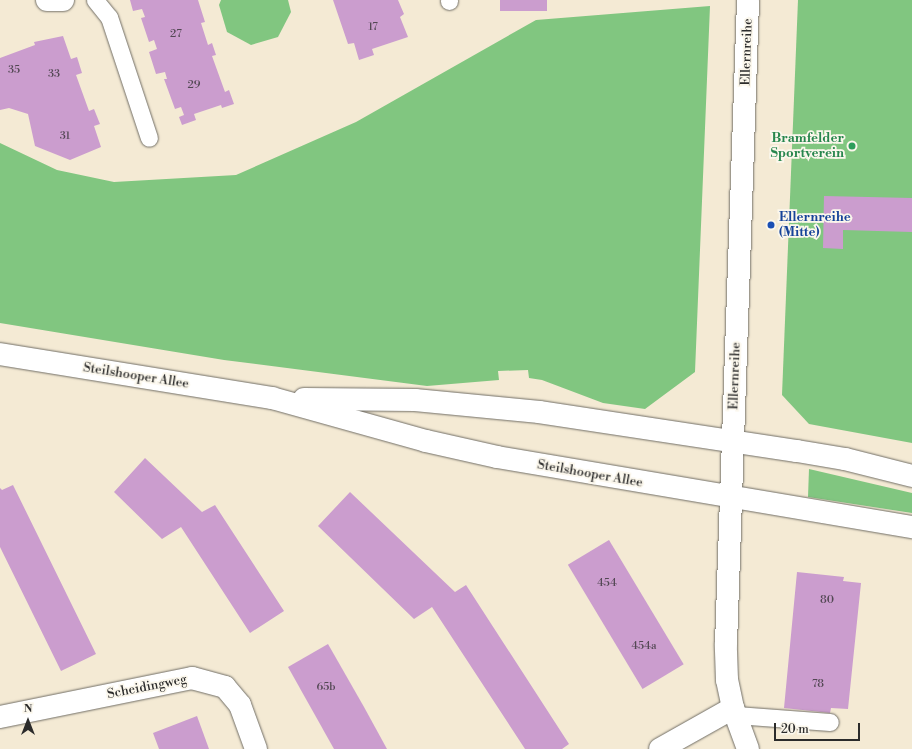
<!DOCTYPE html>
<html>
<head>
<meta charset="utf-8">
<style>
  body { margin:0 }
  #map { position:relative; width:912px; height:749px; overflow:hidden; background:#f4ead4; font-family:"Libre Bodoni",serif }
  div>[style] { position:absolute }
  .green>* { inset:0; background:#81c680 }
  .building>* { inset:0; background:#cb9dce; transform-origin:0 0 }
  .roads { filter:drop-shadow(0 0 1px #716e66) drop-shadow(0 0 1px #716e66) }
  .service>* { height:17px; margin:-8.5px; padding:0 8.5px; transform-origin:8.5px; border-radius:8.5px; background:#fff }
  .minor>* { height:22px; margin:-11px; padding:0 11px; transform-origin:11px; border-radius:11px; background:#fff }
  .tertiary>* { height:22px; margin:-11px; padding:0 11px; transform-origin:11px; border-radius:11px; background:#fff }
  .secondary>* { height:22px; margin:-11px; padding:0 11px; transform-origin:11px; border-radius:11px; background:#fff }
  .dots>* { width:11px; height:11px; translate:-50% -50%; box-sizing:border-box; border:2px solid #fbf7ec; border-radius:50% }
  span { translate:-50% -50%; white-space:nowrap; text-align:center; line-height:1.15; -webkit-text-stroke:3.5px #fbf7ec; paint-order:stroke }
  .number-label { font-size:11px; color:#534854 }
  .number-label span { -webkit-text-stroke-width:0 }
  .street-label { font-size:13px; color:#2b2b2b }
  .leisure-label { font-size:13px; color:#27864d; font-weight:700 }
  .right { translate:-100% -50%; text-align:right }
  .transit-label { font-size:13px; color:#164399; font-weight:700 }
  .left { translate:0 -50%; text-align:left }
  .north { position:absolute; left:8px; top:701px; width:40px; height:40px; -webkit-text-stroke:3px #fbf7ec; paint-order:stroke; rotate:0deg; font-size:11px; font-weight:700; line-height:16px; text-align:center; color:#2b2b2b }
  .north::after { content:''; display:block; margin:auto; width:14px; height:18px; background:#2b2b2b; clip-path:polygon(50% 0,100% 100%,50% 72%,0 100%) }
  .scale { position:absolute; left:774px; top:723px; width:86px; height:18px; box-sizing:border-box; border:2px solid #2b2b2b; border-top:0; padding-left:5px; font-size:12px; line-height:14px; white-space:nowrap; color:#2b2b2b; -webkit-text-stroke:3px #fbf7ec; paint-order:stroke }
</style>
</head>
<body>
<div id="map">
  <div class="green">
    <i style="clip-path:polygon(221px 0,288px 0,291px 12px,278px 37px,251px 45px,227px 32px,219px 5px)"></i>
    <i style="clip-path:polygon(798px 0,912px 0,912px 443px,809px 424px,782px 395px)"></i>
    <i style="clip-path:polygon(710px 6px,695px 372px,645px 409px,603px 403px,542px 380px,529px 378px,528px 370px,498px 371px,499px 380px,427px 386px,224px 360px,0 323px,0 143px,57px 170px,114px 182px,236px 175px,356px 122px,536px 20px)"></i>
    <i style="clip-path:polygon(809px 469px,912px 493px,912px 513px,808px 497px)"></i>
  </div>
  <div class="building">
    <i style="clip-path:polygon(130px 0,198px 0,205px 22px,201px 23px,208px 45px,212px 43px,216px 55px,212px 56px,225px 92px,229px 90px,234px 104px,222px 108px,221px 105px,194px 114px,196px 120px,182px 125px,179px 117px,184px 115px,181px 107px,175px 109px,164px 79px,167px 79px,165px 72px,156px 74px,149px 52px,157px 49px,154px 40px,149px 42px,141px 18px,145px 17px,142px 9px,133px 11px)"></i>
    <i style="clip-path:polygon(333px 0,398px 0,404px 14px,400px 17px,408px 37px,372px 49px,374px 55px,359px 60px,354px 43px,348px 44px)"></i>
    <i style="left:500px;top:0;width:47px;height:11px"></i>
    <i style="clip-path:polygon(63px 36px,71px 59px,77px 57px,82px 73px,76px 75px,89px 111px,94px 109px,100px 124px,94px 126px,101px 147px,70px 160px,35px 146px,28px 114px,9px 108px,0 110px,0 58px,35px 45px,34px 42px)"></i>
    <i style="clip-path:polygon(824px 196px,912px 198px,912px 232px,843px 230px,843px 249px,823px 248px)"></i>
    <i style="clip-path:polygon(145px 458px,202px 512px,215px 505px,284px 611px,250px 633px,181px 527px,162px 539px,114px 492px)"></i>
    <i style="clip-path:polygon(13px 485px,96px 654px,61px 671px,0 547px,0 488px,2px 490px)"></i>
    <i style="clip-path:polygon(350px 492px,455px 592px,466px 585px,569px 744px,562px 749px,525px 749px,432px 607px,414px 619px,318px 526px)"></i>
    <i style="left:609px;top:540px;width:145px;height:48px;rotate:59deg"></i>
    <i style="clip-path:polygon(797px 572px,844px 577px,843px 581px,861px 583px,848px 709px,831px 708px,830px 713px,784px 708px)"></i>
    <i style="clip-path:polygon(328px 644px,364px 707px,387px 749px,334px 749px,288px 667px)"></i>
    <i style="clip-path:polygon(197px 716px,209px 749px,159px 749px,153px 733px)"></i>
  </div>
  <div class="roads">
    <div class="service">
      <i style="left:95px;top:0;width:22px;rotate:51deg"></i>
      <i style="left:109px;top:17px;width:127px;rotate:71.7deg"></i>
      <i style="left:449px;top:0;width:1px;rotate:90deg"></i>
      <i style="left:736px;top:715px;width:94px;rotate:4.3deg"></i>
    </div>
    <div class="minor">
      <i style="left:47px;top:0;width:16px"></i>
      <i style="left:0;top:717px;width:196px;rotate:-11.5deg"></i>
      <i style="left:192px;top:678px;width:34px;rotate:15deg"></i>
      <i style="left:225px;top:687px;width:23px;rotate:50deg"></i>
      <i style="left:240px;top:705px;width:47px;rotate:70deg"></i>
      <i style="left:660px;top:749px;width:84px;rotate:-29.3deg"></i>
    </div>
    <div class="tertiary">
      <i style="left:748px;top:749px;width:44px;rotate:-110.1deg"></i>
      <i style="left:733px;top:708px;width:29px;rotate:-102deg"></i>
      <i style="left:727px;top:680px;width:36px;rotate:-92deg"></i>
      <i style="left:726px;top:644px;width:644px;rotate:-88.04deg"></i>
    </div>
    <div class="secondary">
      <i style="left:0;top:354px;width:276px;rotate:9.2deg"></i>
      <i style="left:272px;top:398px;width:160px;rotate:15.6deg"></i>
      <i style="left:426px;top:441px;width:73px;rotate:12.7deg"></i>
      <i style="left:497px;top:457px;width:421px;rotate:9.6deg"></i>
      <i style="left:304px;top:399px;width:111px;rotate:0.5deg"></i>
      <i style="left:415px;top:400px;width:125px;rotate:5.5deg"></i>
      <i style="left:539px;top:412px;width:261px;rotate:8.6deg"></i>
      <i style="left:797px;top:451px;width:49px;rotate:9.5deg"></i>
      <i style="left:845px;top:459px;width:69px;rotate:14.2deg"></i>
    </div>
  </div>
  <div class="dots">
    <i style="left:852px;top:146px;background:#2e9e5b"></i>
    <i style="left:771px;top:225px;background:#1a4fb4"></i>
  </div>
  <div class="number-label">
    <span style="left:373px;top:27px">17</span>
    <span style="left:176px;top:34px">27</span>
    <span style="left:14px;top:70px">35</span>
    <span style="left:54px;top:74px">33</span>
    <span style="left:194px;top:85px">29</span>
    <span style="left:65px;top:136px">31</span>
    <span style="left:607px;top:583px">454</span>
    <span style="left:827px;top:600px">80</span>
    <span style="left:644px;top:646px">454a</span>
    <span style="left:818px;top:684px">78</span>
    <span style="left:326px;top:687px">65b</span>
  </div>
  <div class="street-label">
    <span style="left:747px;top:52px;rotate:-88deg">Ellernreihe</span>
    <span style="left:136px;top:376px;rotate:9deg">Steilshooper Allee</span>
    <span style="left:735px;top:376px;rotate:-88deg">Ellernreihe</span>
    <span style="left:590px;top:474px;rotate:10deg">Steilshooper Allee</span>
    <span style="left:147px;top:687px;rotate:-11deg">Scheidingweg</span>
  </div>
  <div class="leisure-label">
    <span class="right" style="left:844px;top:146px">Bramfelder<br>Sportverein</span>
  </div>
  <div class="transit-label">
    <span class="left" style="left:779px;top:225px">Ellernreihe<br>(Mitte)</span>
  </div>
  <div class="north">N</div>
  <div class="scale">20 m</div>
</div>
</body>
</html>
